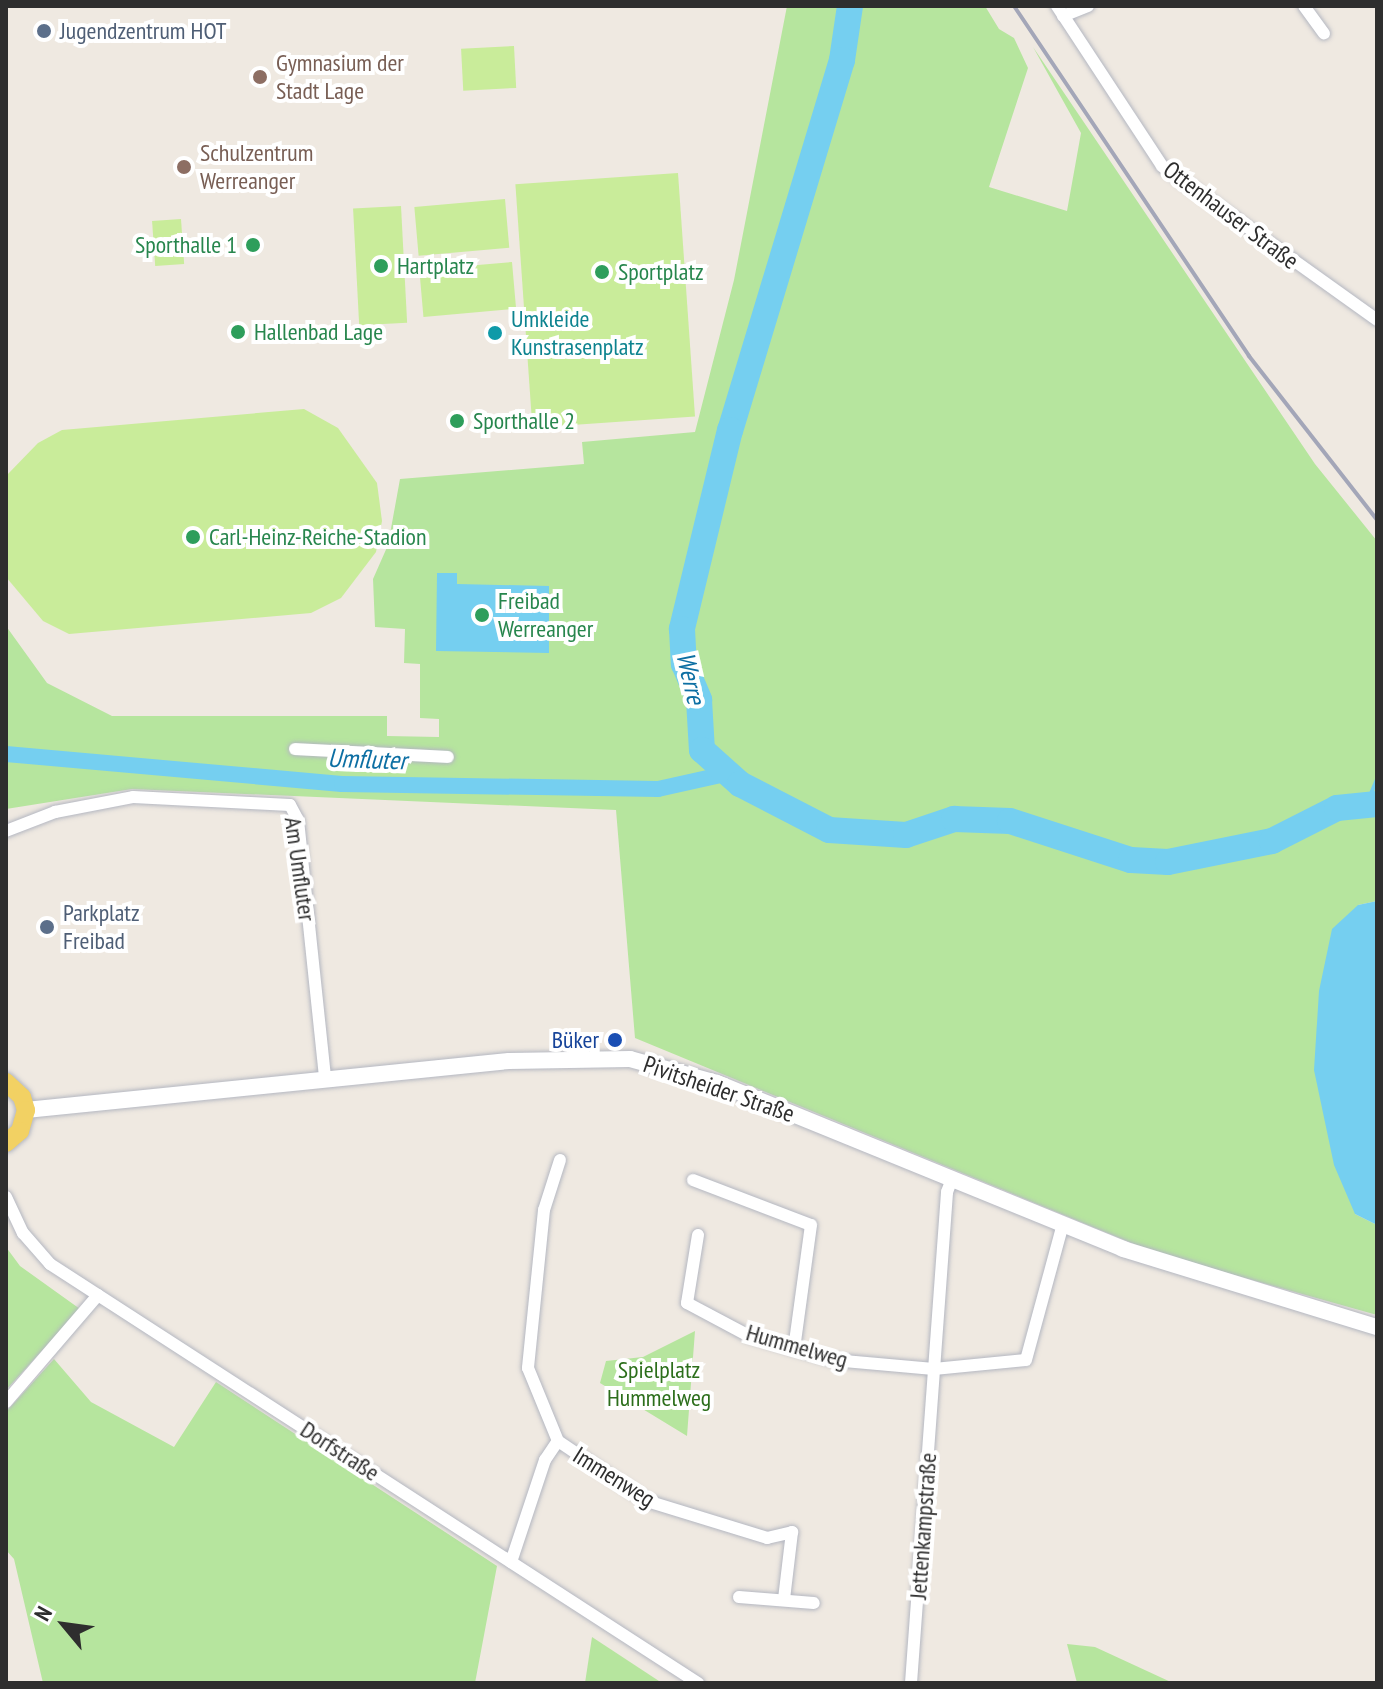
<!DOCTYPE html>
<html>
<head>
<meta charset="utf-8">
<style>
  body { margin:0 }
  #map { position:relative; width:1383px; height:1689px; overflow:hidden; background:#efe9e1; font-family:"PT Sans Narrow",sans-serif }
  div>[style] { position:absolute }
  .green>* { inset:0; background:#b6e59e }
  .pitch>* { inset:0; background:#c9ec9a; transform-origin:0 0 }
  .water>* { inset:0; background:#75cff0 }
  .stream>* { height:4px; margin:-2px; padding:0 2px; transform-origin:2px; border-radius:2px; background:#75cff0 }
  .canal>* { height:16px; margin:-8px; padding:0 8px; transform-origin:8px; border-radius:8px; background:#75cff0 }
  .river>* { height:26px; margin:-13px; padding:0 13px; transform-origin:13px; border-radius:13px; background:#75cff0 }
  .roads { filter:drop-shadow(0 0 2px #b4b7c1) drop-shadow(0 0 2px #b4b7c1) }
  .street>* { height:12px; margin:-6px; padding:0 6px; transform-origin:6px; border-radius:6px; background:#fff }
  .secondary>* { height:16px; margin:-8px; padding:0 8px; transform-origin:8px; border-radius:8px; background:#fff }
  .primary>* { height:18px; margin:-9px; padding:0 9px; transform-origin:9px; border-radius:9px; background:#f2d163 }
  .rail>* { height:4px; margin:-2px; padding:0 2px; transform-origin:2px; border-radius:2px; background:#a3a6b8 }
  .dots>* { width:22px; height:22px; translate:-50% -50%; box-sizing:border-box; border:4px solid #fff; border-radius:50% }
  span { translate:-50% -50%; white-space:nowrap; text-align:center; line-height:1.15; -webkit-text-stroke:8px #fff; paint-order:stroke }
  .service-label { font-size:24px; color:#4e5e75 }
  .left { translate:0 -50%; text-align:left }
  .education-label { font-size:24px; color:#785e54 }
  .street-label { font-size:24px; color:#2e2e2e }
  .leisure-label { font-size:24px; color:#27864d }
  .right { translate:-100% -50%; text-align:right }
  .culture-label { font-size:24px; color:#0d838f }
  .transit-label { font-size:24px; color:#164399 }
  .park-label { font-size:24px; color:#2c6e1b }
  .water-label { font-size:26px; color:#0d6fa3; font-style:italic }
  .frame { position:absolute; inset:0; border:8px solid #2e2e2e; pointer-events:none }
  .north { position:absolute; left:24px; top:1585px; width:80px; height:80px; -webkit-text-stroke:6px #fff; paint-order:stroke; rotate:299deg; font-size:22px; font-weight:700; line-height:32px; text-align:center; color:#2e2e2e }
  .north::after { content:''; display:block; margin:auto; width:28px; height:36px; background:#2e2e2e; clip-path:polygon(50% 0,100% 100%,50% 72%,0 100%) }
</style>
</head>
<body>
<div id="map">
  <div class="green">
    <i style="clip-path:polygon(787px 6px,985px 6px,999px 29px,1014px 38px,1028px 68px,989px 187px,1067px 211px,1081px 133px,1033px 47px,1315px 464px,1377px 541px,1377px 901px,1358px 905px,1355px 1214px,1377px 1225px,1377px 1315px,1156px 1253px,635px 1038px,616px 810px,132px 789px,6px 809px,6px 626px,47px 683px,112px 716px,387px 716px,387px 736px,439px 737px,439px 719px,420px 718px,420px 664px,404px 663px,405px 629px,375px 627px,373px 579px,388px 545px,400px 479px,584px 464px,582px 442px,695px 432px,734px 280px)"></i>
    <i style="clip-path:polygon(6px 1247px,20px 1266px,80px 1309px,6px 1390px)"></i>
    <i style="clip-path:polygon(695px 1331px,687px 1436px,600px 1383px,606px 1361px,643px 1357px)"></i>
    <i style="clip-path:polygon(54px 1359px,91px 1402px,174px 1447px,216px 1382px,497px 1566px,475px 1683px,43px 1683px,14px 1559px,6px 1550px,6px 1412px)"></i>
    <i style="clip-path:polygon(592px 1637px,662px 1683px,585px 1683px)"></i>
    <i style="clip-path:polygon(1067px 1644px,1095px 1647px,1173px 1683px,1077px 1683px)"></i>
  </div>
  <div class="pitch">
    <i style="left:514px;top:46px;width:42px;height:53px;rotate:87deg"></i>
    <i style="left:678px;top:173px;width:244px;height:163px;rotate:86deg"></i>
    <i style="left:505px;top:199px;width:49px;height:91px;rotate:85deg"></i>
    <i style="left:401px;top:206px;width:117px;height:48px;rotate:87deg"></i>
    <i style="left:181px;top:219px;width:45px;height:29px;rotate:86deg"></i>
    <i style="left:512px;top:262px;width:47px;height:93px;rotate:85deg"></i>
    <i style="clip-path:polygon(304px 409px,338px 428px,377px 483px,382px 521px,376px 552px,341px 598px,311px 613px,69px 634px,43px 621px,6px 577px,6px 476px,38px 443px,62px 430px)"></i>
  </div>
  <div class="water">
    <i style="clip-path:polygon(437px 573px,457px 573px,457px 584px,549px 586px,549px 653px,436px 651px)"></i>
    <i style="clip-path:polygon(1377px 901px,1377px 1225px,1355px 1214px,1334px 1165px,1314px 1070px,1319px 991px,1332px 929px,1358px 905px)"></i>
  </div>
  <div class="stream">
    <i style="left:1367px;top:803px;width:26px;rotate:-67deg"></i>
  </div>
  <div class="canal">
    <i style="left:6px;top:754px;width:337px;rotate:5.1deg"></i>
    <i style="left:342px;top:784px;width:316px;rotate:0.9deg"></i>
    <i style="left:658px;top:789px;width:69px;rotate:-12.6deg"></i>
  </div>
  <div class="river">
    <i style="left:850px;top:6px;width:55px;rotate:98.4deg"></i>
    <i style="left:842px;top:60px;width:387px;rotate:106.8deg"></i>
    <i style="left:730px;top:430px;width:205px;rotate:103.6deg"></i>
    <i style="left:682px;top:629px;width:35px;rotate:87deg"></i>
    <i style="left:684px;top:664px;width:39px;rotate:67deg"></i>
    <i style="left:699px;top:700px;width:50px;rotate:86.6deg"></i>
    <i style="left:702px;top:750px;width:51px;rotate:41.8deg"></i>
    <i style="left:740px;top:784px;width:100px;rotate:27.3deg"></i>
    <i style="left:829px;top:830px;width:77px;rotate:3.7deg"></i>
    <i style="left:906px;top:835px;width:51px;rotate:-18.4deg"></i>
    <i style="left:954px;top:819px;width:56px;rotate:2deg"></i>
    <i style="left:1010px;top:821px;width:127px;rotate:17.9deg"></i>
    <i style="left:1131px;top:860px;width:37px;rotate:3deg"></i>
    <i style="left:1168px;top:862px;width:106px;rotate:-11.4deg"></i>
    <i style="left:1272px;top:841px;width:73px;rotate:-26.9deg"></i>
    <i style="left:1337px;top:808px;width:40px;rotate:-5.7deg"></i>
  </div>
  <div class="roads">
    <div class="street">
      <i style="left:1057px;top:6px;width:191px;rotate:56.7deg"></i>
      <i style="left:1162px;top:166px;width:264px;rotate:35.6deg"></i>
      <i style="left:1304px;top:6px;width:34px;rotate:54deg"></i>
      <i style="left:1063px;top:16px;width:27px;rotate:-22deg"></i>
      <i style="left:295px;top:749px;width:153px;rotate:3deg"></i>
      <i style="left:6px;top:831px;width:53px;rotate:-21.2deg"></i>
      <i style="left:55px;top:812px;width:79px;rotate:-10.9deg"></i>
      <i style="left:133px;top:797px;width:157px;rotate:2.9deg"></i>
      <i style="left:290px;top:805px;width:17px;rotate:62deg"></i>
      <i style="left:298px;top:820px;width:259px;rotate:84deg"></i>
      <i style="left:560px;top:1160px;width:52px;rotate:107.7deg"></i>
      <i style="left:544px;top:1210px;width:159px;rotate:95.8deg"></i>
      <i style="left:528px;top:1368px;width:79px;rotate:67.7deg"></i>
      <i style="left:558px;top:1441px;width:107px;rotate:34deg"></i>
      <i style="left:647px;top:1501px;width:126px;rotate:17.1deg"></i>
      <i style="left:767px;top:1538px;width:26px;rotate:-13deg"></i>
      <i style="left:792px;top:1532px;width:67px;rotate:96.8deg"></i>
      <i style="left:693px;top:1180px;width:126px;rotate:20.9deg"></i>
      <i style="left:811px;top:1225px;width:125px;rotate:97.8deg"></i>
      <i style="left:6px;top:1197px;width:40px;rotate:65deg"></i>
      <i style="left:23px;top:1233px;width:41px;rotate:48.9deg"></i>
      <i style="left:50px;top:1264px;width:772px;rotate:32.89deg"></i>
      <i style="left:698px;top:1235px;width:69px;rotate:99.2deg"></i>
      <i style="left:687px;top:1303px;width:70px;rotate:28deg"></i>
      <i style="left:749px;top:1336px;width:87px;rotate:15.9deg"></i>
      <i style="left:833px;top:1360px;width:101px;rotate:5.1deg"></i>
      <i style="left:934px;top:1369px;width:92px;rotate:-5.6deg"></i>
      <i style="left:1026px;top:1360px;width:141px;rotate:-74.8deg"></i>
      <i style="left:6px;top:1402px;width:141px;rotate:-49.3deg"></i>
      <i style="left:511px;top:1562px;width:108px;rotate:-71.6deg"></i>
      <i style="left:545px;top:1460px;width:23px;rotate:-56deg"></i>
      <i style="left:739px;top:1597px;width:75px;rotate:4.6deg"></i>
      <i style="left:911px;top:1683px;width:492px;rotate:-85.8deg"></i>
      <i style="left:947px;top:1192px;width:14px;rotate:-69deg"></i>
    </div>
    <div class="secondary">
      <i style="left:26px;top:1110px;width:485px;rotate:-5.8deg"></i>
      <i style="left:509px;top:1061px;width:121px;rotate:-0.9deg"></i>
      <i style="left:630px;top:1059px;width:90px;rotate:15.4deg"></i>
      <i style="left:717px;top:1083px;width:439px;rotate:22.2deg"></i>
      <i style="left:1123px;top:1249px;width:266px;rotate:17.1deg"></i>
    </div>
    <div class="primary">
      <i style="left:6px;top:1082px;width:22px;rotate:43deg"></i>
      <i style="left:22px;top:1097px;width:14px;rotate:73deg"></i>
      <i style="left:26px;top:1110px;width:22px;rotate:106deg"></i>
      <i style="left:20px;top:1131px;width:18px;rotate:139deg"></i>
    </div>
  </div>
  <div class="rail">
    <i style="left:1014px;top:6px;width:422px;rotate:56.1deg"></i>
    <i style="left:1249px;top:356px;width:208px;rotate:52deg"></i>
  </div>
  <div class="dots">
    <i style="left:44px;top:31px;background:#5c6f8a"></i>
    <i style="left:260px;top:77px;background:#8d6e63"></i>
    <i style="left:184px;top:167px;background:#8d6e63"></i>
    <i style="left:253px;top:245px;background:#2e9e5b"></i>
    <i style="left:381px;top:266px;background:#2e9e5b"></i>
    <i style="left:602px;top:272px;background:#2e9e5b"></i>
    <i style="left:238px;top:332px;background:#2e9e5b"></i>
    <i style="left:495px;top:333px;background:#0f9aa8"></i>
    <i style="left:457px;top:421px;background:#2e9e5b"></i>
    <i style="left:193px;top:537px;background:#2e9e5b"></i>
    <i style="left:482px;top:615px;background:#2e9e5b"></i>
    <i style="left:47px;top:927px;background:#5c6f8a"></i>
    <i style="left:615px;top:1040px;background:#1a4fb4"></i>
  </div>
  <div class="service-label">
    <span class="left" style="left:60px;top:31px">Jugendzentrum HOT</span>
    <span class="left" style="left:63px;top:927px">Parkplatz<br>Freibad</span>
  </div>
  <div class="education-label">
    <span class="left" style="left:276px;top:77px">Gymnasium der<br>Stadt Lage</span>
    <span class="left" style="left:200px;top:167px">Schulzentrum<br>Werreanger</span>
  </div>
  <div class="street-label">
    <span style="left:1231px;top:215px;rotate:37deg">Ottenhauser Straße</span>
    <span style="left:300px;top:869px;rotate:82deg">Am Umfluter</span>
    <span style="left:719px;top:1089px;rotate:19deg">Pivitsheider Straße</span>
    <span style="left:797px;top:1346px;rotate:16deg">Hummelweg</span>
    <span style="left:340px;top:1451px;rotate:33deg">Dorfstraße</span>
    <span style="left:614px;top:1477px;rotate:32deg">Immenweg</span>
    <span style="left:923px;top:1526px;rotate:-86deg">Jettenkampstraße</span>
  </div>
  <div class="leisure-label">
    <span class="right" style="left:237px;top:245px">Sporthalle 1</span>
    <span class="left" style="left:397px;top:266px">Hartplatz</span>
    <span class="left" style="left:618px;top:272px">Sportplatz</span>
    <span class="left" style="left:254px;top:332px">Hallenbad Lage</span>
    <span class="left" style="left:473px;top:421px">Sporthalle 2</span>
    <span class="left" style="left:209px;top:537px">Carl-Heinz-Reiche-Stadion</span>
    <span class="left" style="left:498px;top:615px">Freibad<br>Werreanger</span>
  </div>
  <div class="culture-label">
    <span class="left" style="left:511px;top:333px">Umkleide<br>Kunstrasenplatz</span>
  </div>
  <div class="transit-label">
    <span class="right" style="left:599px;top:1040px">Büker</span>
  </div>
  <div class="park-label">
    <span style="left:659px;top:1384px">Spielplatz<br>Hummelweg</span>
  </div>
  <div class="water-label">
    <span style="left:691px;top:678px;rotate:77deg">Werre</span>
    <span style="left:367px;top:759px;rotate:2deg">Umfluter</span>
  </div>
  <div class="frame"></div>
  <div class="north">N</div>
</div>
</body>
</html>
